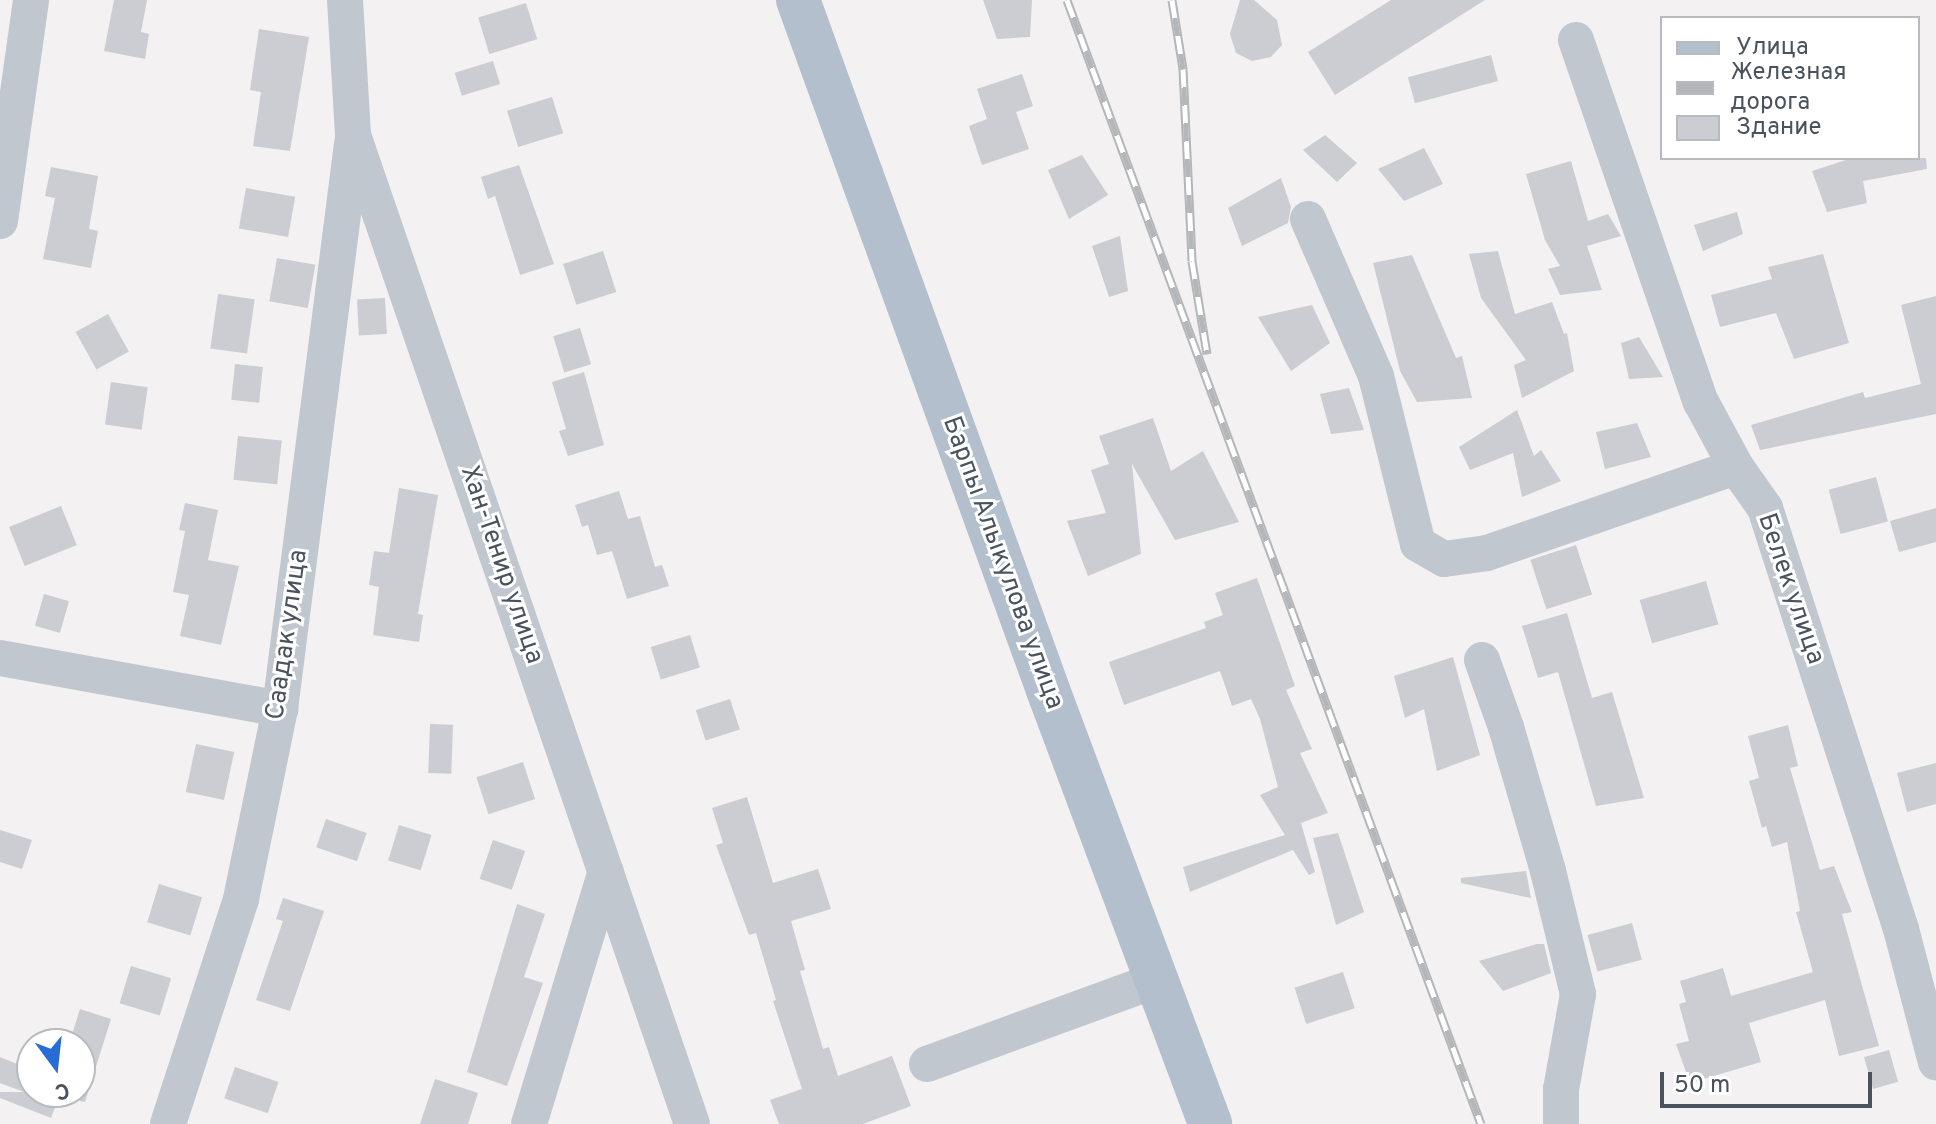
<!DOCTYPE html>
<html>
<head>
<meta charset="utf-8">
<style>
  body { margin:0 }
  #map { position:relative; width:1936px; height:1124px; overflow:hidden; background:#f3f1f1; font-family:Overpass,sans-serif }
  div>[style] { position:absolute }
  .building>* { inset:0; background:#cbcdd3; transform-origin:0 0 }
  .minor>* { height:36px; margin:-18px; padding:0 18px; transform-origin:18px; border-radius:18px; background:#c0c7ce }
  .major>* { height:44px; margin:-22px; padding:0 22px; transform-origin:22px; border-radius:22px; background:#b3bfcd }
  .rail>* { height:9px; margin-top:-4.5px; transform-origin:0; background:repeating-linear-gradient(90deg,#fff 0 18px,#b4b6ba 0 36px); box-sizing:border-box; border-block:2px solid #b4b6ba }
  span { translate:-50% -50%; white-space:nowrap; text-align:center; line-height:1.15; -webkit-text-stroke:6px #fff; paint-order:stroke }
  .street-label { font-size:26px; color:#4a535d }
  .legend { position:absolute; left:1660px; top:16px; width:260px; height:144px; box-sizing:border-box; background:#fff; border:2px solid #b7babe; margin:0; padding:10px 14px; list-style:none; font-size:24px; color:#4a535d }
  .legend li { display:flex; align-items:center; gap:16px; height:40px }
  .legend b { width:40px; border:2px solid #b7babe }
  .north { position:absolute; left:16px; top:1028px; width:80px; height:80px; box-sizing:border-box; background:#fff; border:2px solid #b7babe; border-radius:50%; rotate:165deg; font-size:22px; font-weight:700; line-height:32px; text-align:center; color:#4a535d }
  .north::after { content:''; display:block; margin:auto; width:28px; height:36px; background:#286cd6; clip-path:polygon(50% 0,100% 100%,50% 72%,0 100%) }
  .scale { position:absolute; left:1660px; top:1072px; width:212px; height:36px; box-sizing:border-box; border:4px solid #4a535d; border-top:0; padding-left:10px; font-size:24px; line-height:28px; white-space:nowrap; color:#4a535d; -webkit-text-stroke:6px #fff; paint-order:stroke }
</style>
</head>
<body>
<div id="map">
  <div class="building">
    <i style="clip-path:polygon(114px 0,147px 0,141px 32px,149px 34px,145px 59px,104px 51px)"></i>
    <i style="clip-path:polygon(983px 0,1032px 0,1030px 37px,997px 39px)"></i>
    <i style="clip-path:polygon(1240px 0,1254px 0,1277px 20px,1282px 45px,1271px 57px,1252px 61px,1236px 53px,1230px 34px)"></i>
    <i style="clip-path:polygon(1391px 0,1485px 0,1335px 95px,1308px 52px)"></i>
    <i style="left:526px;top:3px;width:38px;height:50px;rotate:73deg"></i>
    <i style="clip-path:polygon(259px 29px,309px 37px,290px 151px,253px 146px,261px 92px,250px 90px)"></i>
    <i style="left:1491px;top:55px;width:27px;height:86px;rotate:75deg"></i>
    <i style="left:493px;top:61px;width:24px;height:40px;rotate:73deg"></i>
    <i style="clip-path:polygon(1022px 74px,1033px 106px,1016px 112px,1029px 149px,982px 165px,969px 126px,987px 119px,977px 89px)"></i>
    <i style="left:552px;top:97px;width:38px;height:47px;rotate:73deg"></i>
    <i style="clip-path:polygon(1325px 135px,1357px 163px,1337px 182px,1303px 150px)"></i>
    <i style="clip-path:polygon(1424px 148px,1443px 184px,1404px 201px,1378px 169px)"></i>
    <i style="clip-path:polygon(1082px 155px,1108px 195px,1069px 219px,1048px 170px)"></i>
    <i style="clip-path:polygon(1852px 158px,1926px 158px,1927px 169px,1863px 181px,1867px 203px,1827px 212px,1812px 171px)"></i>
    <i style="clip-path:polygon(1571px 161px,1588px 221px,1608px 214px,1621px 236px,1587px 246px,1602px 290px,1560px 295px,1548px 269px,1560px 266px,1545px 240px,1526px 174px)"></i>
    <i style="clip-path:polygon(519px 165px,554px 264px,520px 275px,495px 196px,488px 199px,481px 177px)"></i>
    <i style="clip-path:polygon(51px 167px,98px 176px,89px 229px,98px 231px,91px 268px,43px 259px,55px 198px,45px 196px)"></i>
    <i style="clip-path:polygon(1281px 178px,1291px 207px,1288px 223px,1242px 246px,1228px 208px)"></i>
    <i style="left:246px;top:188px;width:50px;height:41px;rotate:10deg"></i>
    <i style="clip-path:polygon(1737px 212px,1743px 234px,1703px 251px,1694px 225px)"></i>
    <i style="clip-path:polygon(1120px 236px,1128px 291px,1109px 297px,1092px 246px)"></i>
    <i style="left:603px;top:251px;width:43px;height:42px;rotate:72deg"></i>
    <i style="clip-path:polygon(1498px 251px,1515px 314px,1552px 302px,1564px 334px,1567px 333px,1574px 371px,1522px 398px,1514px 365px,1526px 360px,1481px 298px,1469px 254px)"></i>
    <i style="clip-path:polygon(1823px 254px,1849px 343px,1794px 359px,1776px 313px,1720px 327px,1711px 295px,1772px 279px,1768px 267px)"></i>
    <i style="clip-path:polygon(1412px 255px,1456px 358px,1462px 356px,1472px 398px,1417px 402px,1400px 371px,1373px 263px)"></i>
    <i style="left:277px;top:258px;width:39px;height:44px;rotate:10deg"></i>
    <i style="left:218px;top:294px;width:37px;height:55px;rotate:8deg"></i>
    <i style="clip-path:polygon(1936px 296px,1936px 414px,1760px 450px,1751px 425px,1863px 392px,1865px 398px,1921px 384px,1901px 305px)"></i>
    <i style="left:385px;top:298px;width:36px;height:28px;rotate:87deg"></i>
    <i style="clip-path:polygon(1312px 305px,1330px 343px,1291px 371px,1258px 317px)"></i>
    <i style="left:108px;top:314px;width:43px;height:37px;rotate:61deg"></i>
    <i style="left:580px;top:328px;width:38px;height:28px;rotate:73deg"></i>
    <i style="clip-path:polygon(1639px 337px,1663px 377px,1629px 379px,1621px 343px)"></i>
    <i style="left:235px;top:364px;width:28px;height:36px;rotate:6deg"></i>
    <i style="clip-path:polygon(584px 372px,604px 445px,568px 456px,559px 431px,566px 429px,552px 382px)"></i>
    <i style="left:111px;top:382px;width:37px;height:43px;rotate:8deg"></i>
    <i style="clip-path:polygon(1349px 388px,1364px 430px,1331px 434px,1320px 394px)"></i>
    <i style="clip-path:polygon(1517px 410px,1534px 456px,1541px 450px,1561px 481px,1522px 497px,1513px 453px,1470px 470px,1459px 447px)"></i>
    <i style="clip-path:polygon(1153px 418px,1171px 471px,1203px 451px,1239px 522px,1175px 540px,1132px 464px,1141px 554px,1088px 576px,1067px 521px,1106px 513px,1091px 470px,1109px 464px,1099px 436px)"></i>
    <i style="clip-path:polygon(1637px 423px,1651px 457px,1605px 469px,1596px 432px)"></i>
    <i style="left:238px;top:436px;width:44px;height:44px;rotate:6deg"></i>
    <i style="left:1876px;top:477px;width:46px;height:49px;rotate:75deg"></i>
    <i style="clip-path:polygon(399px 488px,438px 495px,418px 614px,423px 615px,419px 642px,373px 635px,379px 587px,369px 585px,374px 551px,389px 553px)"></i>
    <i style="clip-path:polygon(619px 491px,628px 519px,640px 516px,655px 567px,662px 565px,669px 586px,627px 599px,612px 551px,597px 555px,588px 525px,582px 527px,575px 505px)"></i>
    <i style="clip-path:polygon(185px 503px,218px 510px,208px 560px,239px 566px,221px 645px,180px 636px,189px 595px,173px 592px,185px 531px,179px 530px)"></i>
    <i style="left:61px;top:506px;width:42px;height:56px;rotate:68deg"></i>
    <i style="clip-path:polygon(1936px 508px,1936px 542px,1899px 552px,1890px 521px)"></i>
    <i style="left:1576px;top:545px;width:52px;height:48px;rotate:72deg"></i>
    <i style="clip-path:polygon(1257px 578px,1295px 686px,1286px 690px,1312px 749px,1300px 753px,1328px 813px,1301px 823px,1315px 872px,1309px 875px,1293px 850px,1190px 892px,1183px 867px,1285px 835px,1260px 795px,1278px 787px,1260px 719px,1251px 699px,1232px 706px,1220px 671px,1124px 705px,1109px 662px,1206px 628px,1204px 622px,1223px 615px,1215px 593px)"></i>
    <i style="left:1706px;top:581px;width:45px;height:69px;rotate:74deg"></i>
    <i style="left:44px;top:594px;width:26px;height:33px;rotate:16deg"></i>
    <i style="clip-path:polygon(1567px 613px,1592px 698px,1612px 692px,1644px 798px,1596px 806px,1558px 672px,1538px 678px,1522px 626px)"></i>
    <i style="left:690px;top:635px;width:34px;height:41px;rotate:73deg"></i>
    <i style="clip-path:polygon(1453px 657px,1480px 755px,1437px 771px,1424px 709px,1405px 718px,1394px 676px)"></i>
    <i style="left:730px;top:699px;width:32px;height:36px;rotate:72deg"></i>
    <i style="left:430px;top:724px;width:23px;height:49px;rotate:2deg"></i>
    <i style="clip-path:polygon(1788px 725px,1798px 766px,1790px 768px,1820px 870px,1834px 866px,1852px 912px,1842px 914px,1879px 1046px,1839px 1056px,1825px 1000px,1749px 1023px,1761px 1062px,1690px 1083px,1676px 1044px,1689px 1041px,1679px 1004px,1686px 1002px,1680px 981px,1723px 968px,1731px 996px,1813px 972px,1796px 912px,1800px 911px,1787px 842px,1772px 847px,1766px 826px,1762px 828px,1749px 781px,1759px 778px,1748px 736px)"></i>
    <i style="left:196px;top:744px;width:39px;height:49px;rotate:12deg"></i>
    <i style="left:523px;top:762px;width:39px;height:49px;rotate:72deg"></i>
    <i style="clip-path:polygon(1936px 763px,1936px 804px,1907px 812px,1897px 773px)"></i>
    <i style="clip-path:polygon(747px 797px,773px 883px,818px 869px,831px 909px,791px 921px,805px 970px,800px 971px,823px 1049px,829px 1047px,838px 1076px,892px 1056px,911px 1106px,863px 1124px,779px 1124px,770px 1100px,802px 1089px,773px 1001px,776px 1000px,756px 933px,749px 935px,716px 845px,723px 843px,712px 808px)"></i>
    <i style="left:326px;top:819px;width:43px;height:30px;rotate:19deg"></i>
    <i style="left:399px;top:825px;width:34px;height:37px;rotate:17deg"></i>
    <i style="clip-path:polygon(0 830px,32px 840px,22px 869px,0 862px)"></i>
    <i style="clip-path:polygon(1338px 833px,1364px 912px,1336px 925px,1313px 838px)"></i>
    <i style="left:493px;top:840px;width:34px;height:41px;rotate:19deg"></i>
    <i style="clip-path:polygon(1526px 871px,1531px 898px,1461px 883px,1461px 878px)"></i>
    <i style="left:159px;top:884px;width:45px;height:40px;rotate:17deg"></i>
    <i style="clip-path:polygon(283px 898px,324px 911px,290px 1011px,256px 1000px,283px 921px,276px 919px)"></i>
    <i style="clip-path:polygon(517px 904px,545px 914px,524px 977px,543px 983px,507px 1086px,467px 1072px)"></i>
    <i style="left:1632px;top:923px;width:38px;height:46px;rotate:75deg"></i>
    <i style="clip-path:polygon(1537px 944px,1544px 944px,1551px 973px,1503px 991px,1479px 961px)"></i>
    <i style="left:131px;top:966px;width:42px;height:39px;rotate:17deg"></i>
    <i style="left:1343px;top:972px;width:38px;height:51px;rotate:72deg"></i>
    <i style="clip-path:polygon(80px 1009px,111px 1019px,85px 1102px,80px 1101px,80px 1044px,69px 1044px)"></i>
    <i style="left:1889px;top:1050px;width:33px;height:26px;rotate:74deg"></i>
    <i style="clip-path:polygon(0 1057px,32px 1070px,32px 1092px,61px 1092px,51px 1118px,0 1098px,0 1092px,24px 1092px,0 1083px)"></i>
    <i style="left:235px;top:1067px;width:46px;height:33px;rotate:19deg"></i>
    <i style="clip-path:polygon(435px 1079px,478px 1093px,468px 1124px,420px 1124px)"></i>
  </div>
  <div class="minor">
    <i style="left:345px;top:0;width:135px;rotate:86.6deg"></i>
    <i style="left:353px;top:135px;width:1045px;rotate:71.08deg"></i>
    <i style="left:1576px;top:40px;width:383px;rotate:71deg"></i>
    <i style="left:1701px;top:402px;width:74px;rotate:61.7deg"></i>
    <i style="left:1736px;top:467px;width:50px;rotate:54.7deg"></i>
    <i style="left:1765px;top:508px;width:442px;rotate:72.1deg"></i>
    <i style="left:1901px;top:929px;width:138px;rotate:75.3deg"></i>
    <i style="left:1308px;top:219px;width:171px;rotate:66.6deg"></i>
    <i style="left:1376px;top:376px;width:173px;rotate:76deg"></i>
    <i style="left:1418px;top:544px;width:30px;rotate:30deg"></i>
    <i style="left:1444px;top:559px;width:43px;rotate:-7.9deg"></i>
    <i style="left:1487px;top:553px;width:263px;rotate:-19.1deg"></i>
    <i style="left:0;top:221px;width:223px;rotate:-82deg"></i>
    <i style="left:0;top:658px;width:285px;rotate:10.3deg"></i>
    <i style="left:1482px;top:660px;width:71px;rotate:70.3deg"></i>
    <i style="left:1506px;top:727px;width:150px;rotate:73.7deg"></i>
    <i style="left:1548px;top:871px;width:127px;rotate:76.3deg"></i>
    <i style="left:1578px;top:994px;width:97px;rotate:100.1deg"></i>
    <i style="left:1561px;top:1089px;width:35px;rotate:90deg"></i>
    <i style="left:927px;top:1064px;width:244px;rotate:-20.1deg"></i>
    <i style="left:168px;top:1124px;width:237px;rotate:-72deg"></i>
    <i style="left:241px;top:899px;width:194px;rotate:-78.4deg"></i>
    <i style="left:280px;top:709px;width:570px;rotate:-82.74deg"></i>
    <i style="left:529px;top:1124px;width:264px;rotate:-73.1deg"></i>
  </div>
  <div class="major">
    <i style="left:798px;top:0;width:734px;rotate:70.08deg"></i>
    <i style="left:1048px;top:690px;width:463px;rotate:69.5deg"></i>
  </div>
  <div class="rail">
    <i style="left:1067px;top:0;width:1198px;rotate:69.78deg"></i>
    <i style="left:1172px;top:0;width:70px;rotate:80.9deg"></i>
    <i style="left:1183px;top:69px;width:192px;rotate:87.3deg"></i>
    <i style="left:1192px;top:261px;width:94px;rotate:80.8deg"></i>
  </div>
  <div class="street-label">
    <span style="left:1002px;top:563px;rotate:70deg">Барпы Алыкулова улица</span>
    <span style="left:501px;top:565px;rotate:71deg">Хан-Тенир улица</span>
    <span style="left:1790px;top:589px;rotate:71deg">Белек улица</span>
    <span style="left:288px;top:635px;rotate:-82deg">Саадак улица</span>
  </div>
  <ul class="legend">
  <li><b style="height:10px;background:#b3bfcd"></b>Улица</li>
  <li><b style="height:10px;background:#b4b6ba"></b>Железная дорога</li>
  <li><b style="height:22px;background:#cbcdd3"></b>Здание</li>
  </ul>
  <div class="north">С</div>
  <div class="scale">50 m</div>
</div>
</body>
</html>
